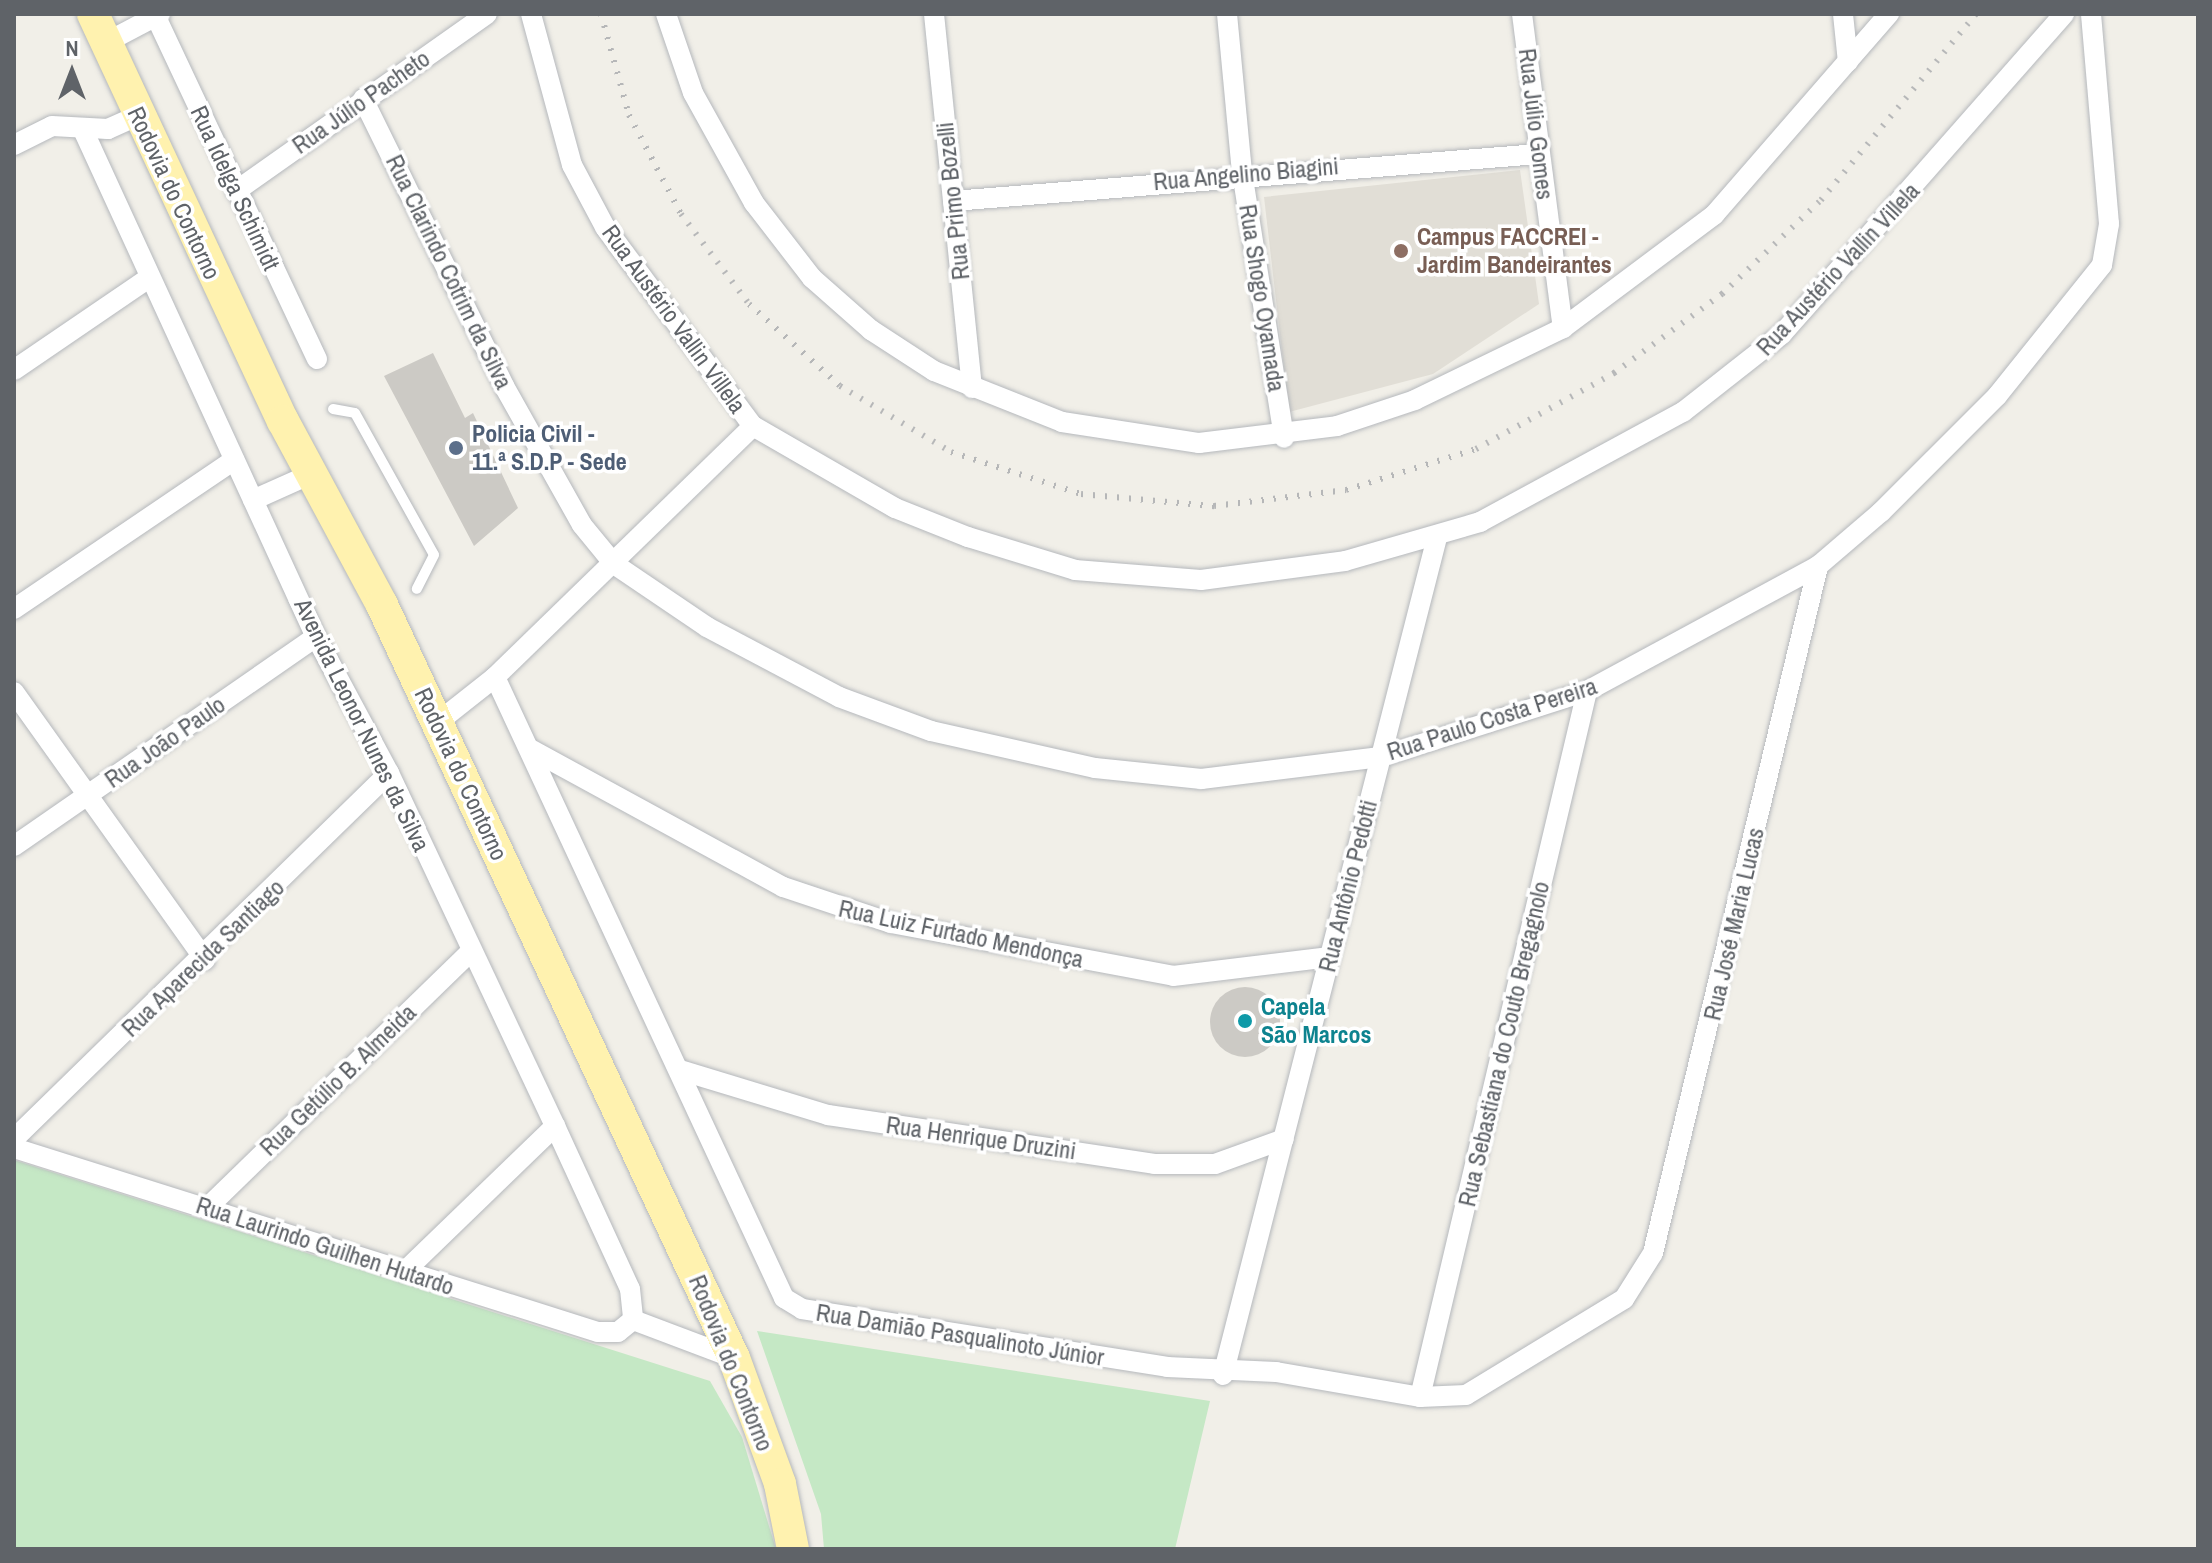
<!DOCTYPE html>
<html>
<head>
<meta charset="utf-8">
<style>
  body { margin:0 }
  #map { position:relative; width:2212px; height:1563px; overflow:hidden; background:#f1efe8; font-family:"Archivo Narrow",sans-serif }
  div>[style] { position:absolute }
  .education>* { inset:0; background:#e1ded6 }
  .green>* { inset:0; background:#c5e8c5 }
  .building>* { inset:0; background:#cccac5 }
  .round { border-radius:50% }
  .roads { filter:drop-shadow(0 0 2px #b5b8bc) drop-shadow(0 0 2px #b5b8bc) }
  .lane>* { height:10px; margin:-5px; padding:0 5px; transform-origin:5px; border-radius:5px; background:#fff }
  .street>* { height:20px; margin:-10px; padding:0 10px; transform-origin:10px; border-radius:10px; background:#fff }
  .primary>* { height:32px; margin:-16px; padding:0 16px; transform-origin:16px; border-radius:16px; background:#fff2af }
  .rail>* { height:6px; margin-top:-3px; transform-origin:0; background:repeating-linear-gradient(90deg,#b6b7b8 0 2px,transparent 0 12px) }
  .dots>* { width:22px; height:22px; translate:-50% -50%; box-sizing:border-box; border:4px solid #fff; border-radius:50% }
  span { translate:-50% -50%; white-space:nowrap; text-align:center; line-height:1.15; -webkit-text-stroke:7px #fff; paint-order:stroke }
  .street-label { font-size:24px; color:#5f6368 }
  .education-label { font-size:24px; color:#785e54; font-weight:700 }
  .left { translate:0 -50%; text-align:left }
  .service-label { font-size:24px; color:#4e5e75; font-weight:700 }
  .culture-label { font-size:24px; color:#0d838f; font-weight:700 }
  .frame { position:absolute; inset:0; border:16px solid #5f6368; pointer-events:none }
  .north { position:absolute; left:32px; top:32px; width:80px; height:80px; -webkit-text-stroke:6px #fff; paint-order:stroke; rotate:0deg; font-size:22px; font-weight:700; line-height:32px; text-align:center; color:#5f6368 }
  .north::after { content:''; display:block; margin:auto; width:28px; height:36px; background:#5f6368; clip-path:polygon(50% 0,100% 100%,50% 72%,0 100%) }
</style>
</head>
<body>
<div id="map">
  <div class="education">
    <i style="clip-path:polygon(1520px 170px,1539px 304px,1433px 374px,1289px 412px,1264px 197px)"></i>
  </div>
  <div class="green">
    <i style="clip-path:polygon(14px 1160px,710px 1381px,742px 1437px,776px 1549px,14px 1549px)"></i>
    <i style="clip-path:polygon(757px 1331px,1210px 1401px,1175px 1549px,824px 1549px,821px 1514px)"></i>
  </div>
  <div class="building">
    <i style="clip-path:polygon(433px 353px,465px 418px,473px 413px,518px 508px,474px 546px,384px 376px)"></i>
    <i class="round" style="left:1210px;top:987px;width:70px;height:70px"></i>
  </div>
  <div class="roads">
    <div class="lane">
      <i style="left:333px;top:409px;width:22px;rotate:10deg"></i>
      <i style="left:355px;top:413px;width:162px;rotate:60.9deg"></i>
      <i style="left:434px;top:555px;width:38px;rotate:117deg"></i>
    </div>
    <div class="street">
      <i style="left:531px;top:14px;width:156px;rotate:74.8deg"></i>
      <i style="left:572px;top:165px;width:70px;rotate:62deg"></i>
      <i style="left:605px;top:227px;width:248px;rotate:53.4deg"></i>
      <i style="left:753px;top:426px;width:164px;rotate:30deg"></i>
      <i style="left:895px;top:508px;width:79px;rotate:21.7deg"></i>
      <i style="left:968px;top:537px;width:112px;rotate:17.1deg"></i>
      <i style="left:1075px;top:570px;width:126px;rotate:4.5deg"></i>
      <i style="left:1201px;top:580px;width:145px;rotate:-7.5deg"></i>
      <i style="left:1345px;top:561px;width:141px;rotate:-16.1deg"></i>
      <i style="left:1480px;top:522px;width:231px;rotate:-28.5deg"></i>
      <i style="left:1683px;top:412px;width:126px;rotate:-38.2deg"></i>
      <i style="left:1782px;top:334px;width:427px;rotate:-48.6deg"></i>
      <i style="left:666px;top:14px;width:83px;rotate:71.1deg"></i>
      <i style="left:693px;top:93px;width:126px;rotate:61deg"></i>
      <i style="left:754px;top:203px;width:95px;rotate:52.3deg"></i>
      <i style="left:812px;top:278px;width:79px;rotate:41.4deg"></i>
      <i style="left:871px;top:330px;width:75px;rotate:33.1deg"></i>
      <i style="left:934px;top:371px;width:138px;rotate:21.7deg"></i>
      <i style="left:1062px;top:422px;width:139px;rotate:8.7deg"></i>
      <i style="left:1199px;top:443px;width:139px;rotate:-7deg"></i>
      <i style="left:1337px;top:426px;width:82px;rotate:-18.4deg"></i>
      <i style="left:1415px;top:400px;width:165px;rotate:-25.9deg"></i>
      <i style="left:1563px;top:328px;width:189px;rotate:-36.8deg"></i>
      <i style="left:1714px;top:215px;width:267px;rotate:-49deg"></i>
      <i style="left:934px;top:14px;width:376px;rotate:84.2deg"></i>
      <i style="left:1227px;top:14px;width:159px;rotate:84.6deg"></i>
      <i style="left:1242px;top:172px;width:269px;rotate:81deg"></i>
      <i style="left:1522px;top:14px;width:317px;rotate:82.6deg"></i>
      <i style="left:1843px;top:14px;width:48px;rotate:84.1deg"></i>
      <i style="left:156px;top:17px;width:378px;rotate:64.8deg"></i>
      <i style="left:107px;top:42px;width:60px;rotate:-27.8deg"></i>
      <i style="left:363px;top:99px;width:320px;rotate:63.8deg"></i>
      <i style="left:504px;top:386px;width:159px;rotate:60.7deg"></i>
      <i style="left:582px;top:525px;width:50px;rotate:50.6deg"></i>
      <i style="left:614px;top:564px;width:112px;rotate:34.1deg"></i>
      <i style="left:707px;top:627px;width:149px;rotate:27.9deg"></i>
      <i style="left:839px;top:697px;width:98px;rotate:20.3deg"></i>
      <i style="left:931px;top:731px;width:168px;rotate:12.7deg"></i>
      <i style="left:1095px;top:768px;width:107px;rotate:5.9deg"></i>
      <i style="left:1201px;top:779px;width:181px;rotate:-7deg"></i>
      <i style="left:1381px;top:757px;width:216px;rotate:-17.8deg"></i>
      <i style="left:1587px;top:691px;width:263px;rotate:-28.4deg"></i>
      <i style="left:1818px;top:566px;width:83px;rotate:-40.6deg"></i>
      <i style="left:1881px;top:512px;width:164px;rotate:-45deg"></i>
      <i style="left:1997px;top:396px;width:168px;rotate:-51.3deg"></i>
      <i style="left:2102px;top:265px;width:42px;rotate:-80.3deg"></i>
      <i style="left:2109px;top:224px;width:211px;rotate:-94.9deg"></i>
      <i style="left:84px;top:132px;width:556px;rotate:65.33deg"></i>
      <i style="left:316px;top:637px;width:154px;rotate:61.8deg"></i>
      <i style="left:389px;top:773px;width:390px;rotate:64.8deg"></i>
      <i style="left:555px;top:1126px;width:179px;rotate:65.3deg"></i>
      <i style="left:630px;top:1289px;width:31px;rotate:84deg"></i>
      <i style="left:14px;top:145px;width:42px;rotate:-26.6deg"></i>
      <i style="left:52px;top:126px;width:56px;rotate:3.1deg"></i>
      <i style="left:108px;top:129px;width:32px;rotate:-24deg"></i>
      <i style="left:236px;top:191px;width:307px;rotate:-35.2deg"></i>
      <i style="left:953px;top:201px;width:588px;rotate:-4.59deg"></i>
      <i style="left:14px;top:370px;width:163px;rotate:-34.3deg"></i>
      <i style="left:253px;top:500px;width:64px;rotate:-24.1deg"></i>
      <i style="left:14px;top:609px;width:266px;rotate:-34.1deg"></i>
      <i style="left:495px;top:677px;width:685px;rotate:65.04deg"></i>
      <i style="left:784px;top:1298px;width:21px;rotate:31deg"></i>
      <i style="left:802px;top:1309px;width:370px;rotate:9deg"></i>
      <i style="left:1167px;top:1367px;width:109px;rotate:2.6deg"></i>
      <i style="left:1276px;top:1372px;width:146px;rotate:9.8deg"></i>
      <i style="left:1420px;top:1397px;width:46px;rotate:-2.5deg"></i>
      <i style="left:1466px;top:1395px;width:185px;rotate:-31.3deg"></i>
      <i style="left:1624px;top:1299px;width:54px;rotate:-57.8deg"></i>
      <i style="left:1653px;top:1253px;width:707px;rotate:-76.49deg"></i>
      <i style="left:14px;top:692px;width:329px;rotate:54.5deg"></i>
      <i style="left:437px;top:723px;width:74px;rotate:-38.4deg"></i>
      <i style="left:495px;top:677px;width:360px;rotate:-44.2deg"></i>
      <i style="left:532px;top:750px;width:286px;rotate:28.6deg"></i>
      <i style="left:783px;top:887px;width:114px;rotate:18.4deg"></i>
      <i style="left:891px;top:923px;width:287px;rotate:10.6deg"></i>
      <i style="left:1173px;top:976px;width:158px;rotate:-6.9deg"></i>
      <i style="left:14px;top:846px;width:367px;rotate:-34.7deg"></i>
      <i style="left:680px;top:1070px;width:155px;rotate:16.9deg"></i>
      <i style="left:828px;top:1115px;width:330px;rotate:8.5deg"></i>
      <i style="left:1154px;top:1164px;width:61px"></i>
      <i style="left:1215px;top:1164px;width:73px;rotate:-19.9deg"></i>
      <i style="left:14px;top:1139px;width:524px;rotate:-44.3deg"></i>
      <i style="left:14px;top:1148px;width:612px;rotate:17.49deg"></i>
      <i style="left:598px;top:1332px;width:20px"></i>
      <i style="left:618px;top:1332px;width:19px;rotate:-39deg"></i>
      <i style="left:207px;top:1208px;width:367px;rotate:-44.2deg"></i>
      <i style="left:404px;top:1272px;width:210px;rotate:-44deg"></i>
      <i style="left:633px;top:1320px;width:108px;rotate:20.6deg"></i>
      <i style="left:1223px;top:1375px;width:865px;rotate:-75.67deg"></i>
      <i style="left:1420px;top:1397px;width:725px;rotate:-76.69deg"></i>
    </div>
    <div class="primary">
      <i style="left:93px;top:14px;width:449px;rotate:65deg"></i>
      <i style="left:283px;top:421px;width:209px;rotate:61.7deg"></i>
      <i style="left:382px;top:605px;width:831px;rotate:64.95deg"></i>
      <i style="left:734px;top:1358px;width:134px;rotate:69.9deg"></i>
      <i style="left:780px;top:1484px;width:66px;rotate:78.7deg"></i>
    </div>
  </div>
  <div class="rail">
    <i style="left:601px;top:14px;width:105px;rotate:74.5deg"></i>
    <i style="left:629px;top:115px;width:112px;rotate:62.3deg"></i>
    <i style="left:681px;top:214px;width:113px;rotate:52.9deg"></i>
    <i style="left:749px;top:304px;width:122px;rotate:42deg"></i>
    <i style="left:840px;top:386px;width:129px;rotate:30.7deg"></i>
    <i style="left:951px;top:452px;width:137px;rotate:17.9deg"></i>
    <i style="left:1081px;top:494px;width:134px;rotate:5.2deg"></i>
    <i style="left:1214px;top:506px;width:133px;rotate:-6.9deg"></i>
    <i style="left:1346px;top:490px;width:136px;rotate:-17.5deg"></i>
    <i style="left:1476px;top:449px;width:158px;rotate:-28.8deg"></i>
    <i style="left:1614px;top:373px;width:134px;rotate:-36.2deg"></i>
    <i style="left:1722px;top:294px;width:137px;rotate:-43.5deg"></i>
    <i style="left:1821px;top:200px;width:242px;rotate:-50.2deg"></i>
  </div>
  <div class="dots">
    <i style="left:1401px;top:251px;background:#8d6e63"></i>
    <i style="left:456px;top:448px;background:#5c6f8a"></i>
    <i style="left:1245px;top:1021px;background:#0f9aa8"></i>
  </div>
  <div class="street-label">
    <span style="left:361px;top:102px;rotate:-35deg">Rua Júlio Pacheto</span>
    <span style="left:1536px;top:124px;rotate:83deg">Rua Júlio Gomes</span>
    <span style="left:1246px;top:174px;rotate:-5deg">Rua Angelino Biagini</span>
    <span style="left:235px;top:188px;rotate:65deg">Rua Idelga Schimidt</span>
    <span style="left:174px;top:193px;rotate:65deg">Rodovia do Contorno</span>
    <span style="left:953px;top:201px;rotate:-96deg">Rua Primo Bozelli</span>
    <span style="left:1838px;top:269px;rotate:-47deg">Rua Austério Vallin Villela</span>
    <span style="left:449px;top:272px;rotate:64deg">Rua Clarindo Cotrim da Silva</span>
    <span style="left:1262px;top:298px;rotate:81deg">Rua Shogo Oyamada</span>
    <span style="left:674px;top:319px;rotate:54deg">Rua Austério Vallin Villela</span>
    <span style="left:1492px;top:719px;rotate:-18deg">Rua Paulo Costa Pereira</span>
    <span style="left:362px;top:725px;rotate:64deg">Avenida Leonor Nunes da Silva</span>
    <span style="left:165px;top:742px;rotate:-35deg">Rua João Paulo</span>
    <span style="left:461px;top:774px;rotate:65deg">Rodovia do Contorno</span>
    <span style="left:1348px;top:886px;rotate:-76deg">Rua Antônio Pedotti</span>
    <span style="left:1734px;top:924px;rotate:-77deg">Rua José Maria Lucas</span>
    <span style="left:961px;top:934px;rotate:12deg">Rua Luiz Furtado Mendonça</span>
    <span style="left:203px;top:958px;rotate:-44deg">Rua Aparecida Santiago</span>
    <span style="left:1504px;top:1044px;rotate:-77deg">Rua Sebastiana do Couto Bregagnolo</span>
    <span style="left:338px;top:1080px;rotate:-44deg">Rua Getúlio B. Almeida</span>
    <span style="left:981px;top:1138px;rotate:8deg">Rua Henrique Druzini</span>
    <span style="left:325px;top:1246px;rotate:18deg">Rua Laurindo Guilhen Hutardo</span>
    <span style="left:960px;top:1335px;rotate:9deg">Rua Damião Pasqualinoto Júnior</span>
    <span style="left:731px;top:1363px;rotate:68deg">Rodovia do Contorno</span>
  </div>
  <div class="education-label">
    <span class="left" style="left:1417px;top:251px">Campus FACCREI -<br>Jardim Bandeirantes</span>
  </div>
  <div class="service-label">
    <span class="left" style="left:472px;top:448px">Policia Civil -<br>11.ª S.D.P - Sede</span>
  </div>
  <div class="culture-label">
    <span class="left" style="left:1261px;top:1021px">Capela<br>São Marcos</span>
  </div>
  <div class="frame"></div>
  <div class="north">N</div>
</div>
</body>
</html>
